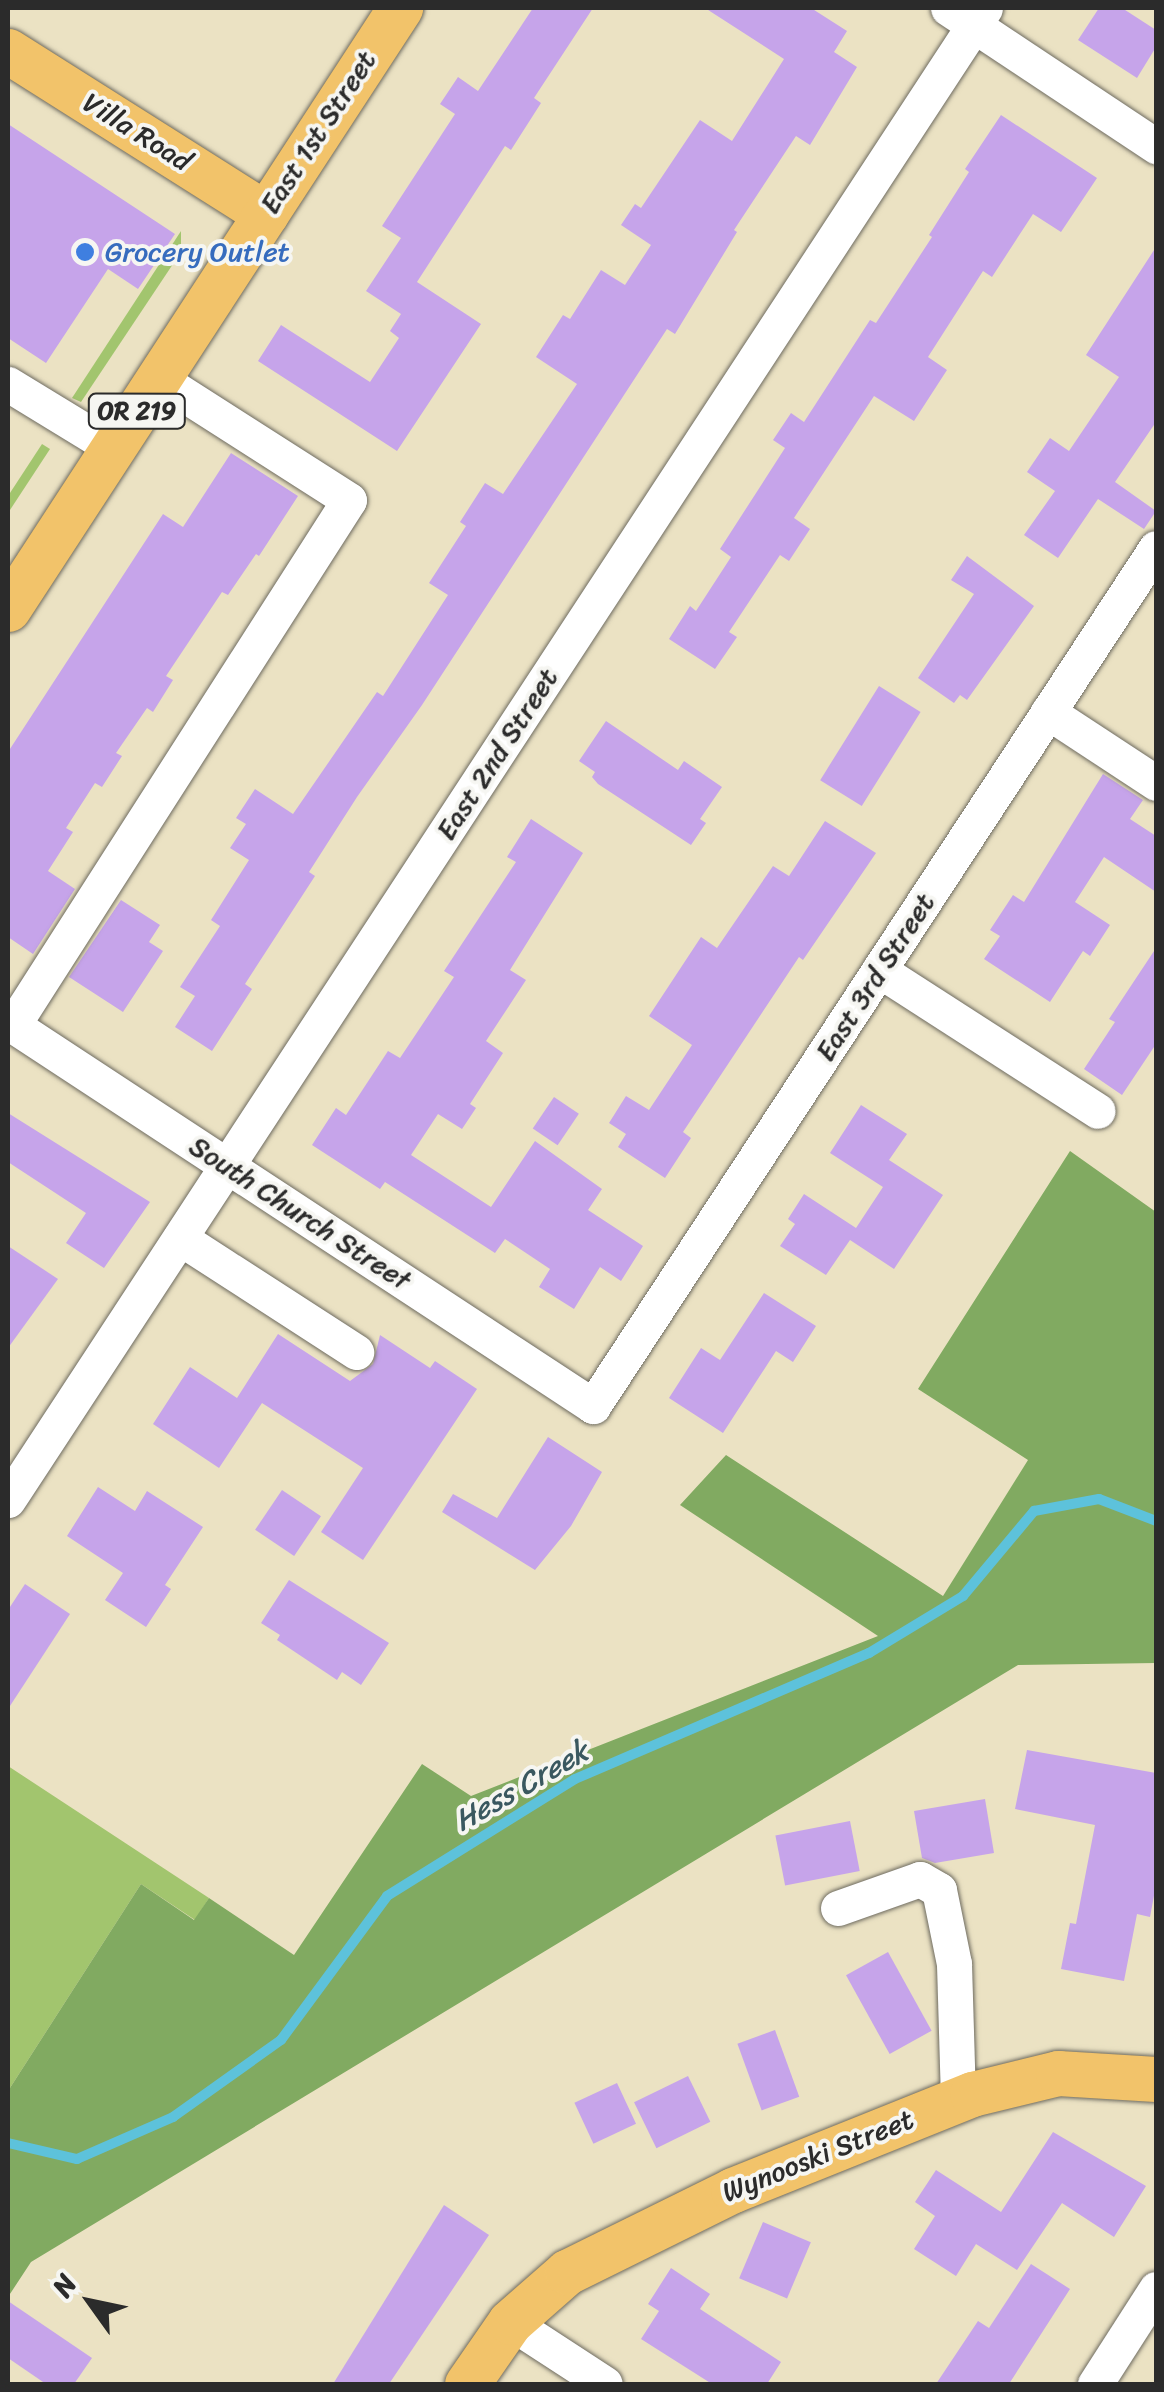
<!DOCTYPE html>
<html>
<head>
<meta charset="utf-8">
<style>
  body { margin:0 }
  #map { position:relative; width:1164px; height:2392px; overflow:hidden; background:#ebe2c3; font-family:Sriracha,sans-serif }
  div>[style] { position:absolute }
  .green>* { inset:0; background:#a2c56e }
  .forest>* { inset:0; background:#81aa61 }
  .stream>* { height:10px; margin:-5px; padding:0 5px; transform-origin:5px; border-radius:5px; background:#5dc2db }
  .building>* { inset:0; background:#c6a4ea; transform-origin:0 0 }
  .roads { filter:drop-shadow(0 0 2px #6e6b60) drop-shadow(0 0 2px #6e6b60) }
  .minor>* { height:35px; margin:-17.5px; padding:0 17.5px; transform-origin:17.5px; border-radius:17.5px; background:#fff }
  .major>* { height:45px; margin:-22.5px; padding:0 22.5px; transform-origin:22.5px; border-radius:22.5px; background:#f2c36a }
  .dots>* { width:28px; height:28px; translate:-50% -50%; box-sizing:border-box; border:5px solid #f6f6f2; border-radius:50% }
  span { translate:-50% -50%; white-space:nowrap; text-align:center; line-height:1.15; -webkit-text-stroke:8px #f6f6f2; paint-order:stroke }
  .shield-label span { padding:2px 8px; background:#f6f6f2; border:2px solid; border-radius:8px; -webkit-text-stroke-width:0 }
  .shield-label { font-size:25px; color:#2b2b2b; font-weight:700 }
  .street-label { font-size:28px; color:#2b2b2b }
  .shop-label { font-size:28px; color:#366cbe }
  .left { translate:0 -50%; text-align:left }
  .water-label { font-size:30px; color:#3a5860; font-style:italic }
  .frame { position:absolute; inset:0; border:10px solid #2b2b2b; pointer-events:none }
  .north { position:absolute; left:40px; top:2252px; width:100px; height:100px; -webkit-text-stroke:8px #f6f6f2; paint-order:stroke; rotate:303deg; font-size:28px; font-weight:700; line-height:40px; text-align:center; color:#2b2b2b }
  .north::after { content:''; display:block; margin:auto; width:35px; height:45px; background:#2b2b2b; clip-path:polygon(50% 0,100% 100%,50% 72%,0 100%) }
</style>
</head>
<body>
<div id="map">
  <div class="green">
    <i style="clip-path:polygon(181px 231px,181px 252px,81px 402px,72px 398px)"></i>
    <i style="clip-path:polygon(42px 444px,50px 449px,8px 513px,8px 496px)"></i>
    <i style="clip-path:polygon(8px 1766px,209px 1898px,195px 1920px,141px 1884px,8px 2091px)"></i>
  </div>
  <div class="forest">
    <i style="clip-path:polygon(1070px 1151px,1156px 1212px,1156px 1663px,1018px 1665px,31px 2262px,8px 2297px,8px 2091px,141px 1884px,194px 1920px,209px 1898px,294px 1955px,422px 1764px,471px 1796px,878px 1636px,680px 1505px,726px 1455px,943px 1596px,1028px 1460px,918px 1389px)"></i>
  </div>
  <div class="stream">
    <i style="left:8px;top:2143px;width:71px;rotate:13.1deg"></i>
    <i style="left:77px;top:2159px;width:105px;rotate:-23.6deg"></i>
    <i style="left:173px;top:2117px;width:133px;rotate:-35.5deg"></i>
    <i style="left:281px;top:2040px;width:179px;rotate:-53.6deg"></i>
    <i style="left:387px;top:1896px;width:221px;rotate:-31.9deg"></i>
    <i style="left:575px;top:1779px;width:320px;rotate:-23.2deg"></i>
    <i style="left:869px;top:1653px;width:110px;rotate:-31.2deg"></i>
    <i style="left:963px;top:1596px;width:111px;rotate:-50.1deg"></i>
    <i style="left:1034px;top:1511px;width:66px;rotate:-10.5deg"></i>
    <i style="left:1099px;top:1499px;width:61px;rotate:21.1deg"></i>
  </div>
  <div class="building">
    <i style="clip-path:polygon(533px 8px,593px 8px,534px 98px,541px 103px,511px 150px,505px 146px,417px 282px,481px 324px,397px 451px,258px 361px,281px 325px,370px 382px,399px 338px,390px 331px,401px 314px,366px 291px,401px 238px,382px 226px,455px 114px,440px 104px,458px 77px,478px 91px)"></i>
    <i style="clip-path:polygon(705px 8px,811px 8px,847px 31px,834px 52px,857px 67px,810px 145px,796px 136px,734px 230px,737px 232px,675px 334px,667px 329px,422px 705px,357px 797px,309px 872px,315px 876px,245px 984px,252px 989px,212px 1051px,175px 1027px,195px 996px,180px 987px,220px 926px,211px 920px,249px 860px,230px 848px,246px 824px,236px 818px,255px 789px,293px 814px,377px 692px,383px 696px,448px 595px,429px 583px,466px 526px,460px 522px,485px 483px,503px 494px,577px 384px,536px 357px,563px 315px,570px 319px,601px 270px,625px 285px,651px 245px,621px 225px,635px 204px,641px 208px,700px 120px,732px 141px,784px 59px)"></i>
    <i style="clip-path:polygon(1099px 8px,1122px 8px,1156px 30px,1156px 47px,1137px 78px,1078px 40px)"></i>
    <i style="clip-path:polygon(1001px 115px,1097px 178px,1061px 232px,1033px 214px,992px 277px,983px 271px,928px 357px,947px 370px,914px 421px,874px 396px,794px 518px,810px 529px,789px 561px,780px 555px,729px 632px,737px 637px,715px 669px,669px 639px,690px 606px,696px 611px,731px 557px,720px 549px,785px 448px,773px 440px,791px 413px,804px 422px,870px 320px,876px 323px,932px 237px,929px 235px,969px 172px,965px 169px)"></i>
    <i style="clip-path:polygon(8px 124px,175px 234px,138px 289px,108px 269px,46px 363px,8px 338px)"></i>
    <i style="clip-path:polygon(1156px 247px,1156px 422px,1115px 482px,1156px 511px,1144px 529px,1098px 499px,1058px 558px,1024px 535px,1055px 491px,1027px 472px,1050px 438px,1069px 451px,1119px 377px,1086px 355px)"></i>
    <i style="clip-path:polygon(231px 453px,298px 496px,259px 556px,256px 554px,228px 595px,222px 592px,166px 676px,173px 680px,153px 712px,147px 708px,116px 753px,122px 756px,102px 787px,95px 783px,66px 828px,73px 832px,48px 871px,75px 889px,33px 954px,8px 937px,8px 752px,163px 514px,183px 527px)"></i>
    <i style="clip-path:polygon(967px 556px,1034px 606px,967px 700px,960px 695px,954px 703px,918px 678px,974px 594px,951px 580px)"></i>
    <i style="left:879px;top:686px;width:49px;height:111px;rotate:32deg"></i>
    <i style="clip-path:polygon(606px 721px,678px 770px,684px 761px,722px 787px,700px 819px,706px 823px,691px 845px,598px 784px,592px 777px,595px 772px,579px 761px)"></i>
    <i style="clip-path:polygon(1103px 774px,1143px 800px,1130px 819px,1156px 836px,1156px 892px,1104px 857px,1075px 902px,1110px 925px,1090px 956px,1083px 951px,1050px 1002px,984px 959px,1000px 936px,990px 930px,1013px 895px,1024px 902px)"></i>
    <i style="clip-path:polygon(531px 819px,583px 853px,510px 970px,526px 980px,486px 1041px,503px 1053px,470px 1104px,476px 1108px,462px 1129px,438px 1114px,411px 1155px,491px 1207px,535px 1141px,602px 1189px,588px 1210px,643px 1246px,621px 1281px,600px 1267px,574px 1309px,539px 1287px,550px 1269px,505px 1239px,495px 1253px,385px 1182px,380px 1189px,312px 1145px,336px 1108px,346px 1115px,388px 1051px,400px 1058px,454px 977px,444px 971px,516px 862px,507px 857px)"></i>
    <i style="clip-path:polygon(825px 821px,876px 853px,803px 960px,799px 957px,683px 1132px,691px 1138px,665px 1178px,618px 1147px,626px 1134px,609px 1123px,626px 1096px,649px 1110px,692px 1045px,649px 1016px,701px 937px,717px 948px,773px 866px,789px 876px)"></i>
    <i style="clip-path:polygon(121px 900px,160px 925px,149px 942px,163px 951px,123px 1012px,69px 977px)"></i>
    <i style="clip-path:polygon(1156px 948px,1156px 1044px,1122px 1095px,1084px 1069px,1115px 1022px,1109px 1019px)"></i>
    <i style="left:554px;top:1097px;width:30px;height:38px;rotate:34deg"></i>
    <i style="clip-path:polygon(861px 1105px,907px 1134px,889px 1160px,943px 1195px,894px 1269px,850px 1240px,826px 1275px,780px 1246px,795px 1224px,788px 1219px,804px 1194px,856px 1228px,883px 1187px,830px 1153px)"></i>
    <i style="clip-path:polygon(8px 1113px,150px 1202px,104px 1268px,66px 1243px,86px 1213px,8px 1162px)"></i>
    <i style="clip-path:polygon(8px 1246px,58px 1279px,8px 1348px)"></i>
    <i style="clip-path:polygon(764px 1293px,816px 1326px,793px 1362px,776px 1351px,723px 1433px,669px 1398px,701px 1348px,720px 1360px)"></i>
    <i style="clip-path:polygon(278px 1334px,350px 1381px,373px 1364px,380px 1335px,430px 1368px,435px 1361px,477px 1389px,363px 1560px,321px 1532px,363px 1468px,262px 1403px,219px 1468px,153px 1424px,190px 1367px,237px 1398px)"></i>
    <i style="clip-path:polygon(548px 1437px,602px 1472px,571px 1526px,535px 1570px,442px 1512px,453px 1494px,497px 1518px)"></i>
    <i style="clip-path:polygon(98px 1487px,135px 1511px,147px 1491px,203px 1527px,165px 1585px,171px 1589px,146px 1627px,105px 1600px,123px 1573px,67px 1536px)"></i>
    <i style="left:282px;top:1490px;width:47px;height:48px;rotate:34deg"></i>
    <i style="clip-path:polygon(289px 1580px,389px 1643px,361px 1685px,342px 1672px,337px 1680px,277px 1640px,280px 1635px,261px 1623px)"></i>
    <i style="clip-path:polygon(25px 1584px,70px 1614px,8px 1709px,8px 1610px)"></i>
    <i style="clip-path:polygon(1027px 1750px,1156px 1773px,1156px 1885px,1150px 1917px,1137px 1914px,1124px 1981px,1061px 1969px,1070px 1923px,1076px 1924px,1095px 1825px,1015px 1809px)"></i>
    <i style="clip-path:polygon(985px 1799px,994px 1853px,935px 1863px,922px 1858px,914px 1811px)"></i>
    <i style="left:850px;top:1821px;width:51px;height:76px;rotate:79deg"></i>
    <i style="left:888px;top:1952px;width:90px;height:48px;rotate:61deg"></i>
    <i style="left:775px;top:2030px;width:71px;height:40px;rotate:70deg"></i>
    <i style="left:688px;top:2076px;width:51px;height:60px;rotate:64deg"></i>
    <i style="left:617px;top:2083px;width:45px;height:47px;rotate:65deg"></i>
    <i style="clip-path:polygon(1053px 2132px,1146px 2186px,1114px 2237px,1062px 2203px,1017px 2270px,976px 2244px,956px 2276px,914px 2249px,935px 2216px,915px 2202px,936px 2170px,1001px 2212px)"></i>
    <i style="clip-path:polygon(444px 2205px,489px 2235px,389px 2384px,333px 2384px)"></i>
    <i style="left:763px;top:2222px;width:52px;height:61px;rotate:23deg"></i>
    <i style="clip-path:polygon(1031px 2264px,1070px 2289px,1009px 2384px,936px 2384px,978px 2321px,989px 2328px)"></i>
    <i style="clip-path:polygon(671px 2268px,710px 2294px,700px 2309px,781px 2362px,767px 2384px,712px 2384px,641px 2339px,659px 2311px,648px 2304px)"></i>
    <i style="clip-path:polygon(8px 2301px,92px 2358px,74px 2384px,46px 2384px,8px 2358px)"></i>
  </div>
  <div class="roads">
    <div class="minor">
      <i style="left:948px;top:8px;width:250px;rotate:33.6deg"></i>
      <i style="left:8px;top:384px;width:123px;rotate:31.4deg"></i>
      <i style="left:1048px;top:712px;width:129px;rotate:33.3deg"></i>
      <i style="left:879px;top:970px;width:260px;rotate:32.8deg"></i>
      <i style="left:8px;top:1022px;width:700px;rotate:33.28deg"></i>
      <i style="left:593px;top:1406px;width:1026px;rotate:-56.73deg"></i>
      <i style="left:13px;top:1025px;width:623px;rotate:-57.38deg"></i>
      <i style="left:349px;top:500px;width:227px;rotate:-147.4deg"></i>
      <i style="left:180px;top:1238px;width:210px;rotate:32.9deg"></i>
      <i style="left:8px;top:1500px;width:1783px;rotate:-56.78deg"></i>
      <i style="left:838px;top:1908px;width:87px;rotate:-19.5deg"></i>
      <i style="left:920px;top:1879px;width:22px;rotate:30deg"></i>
      <i style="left:939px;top:1890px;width:76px;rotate:78.5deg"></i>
      <i style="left:954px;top:1964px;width:135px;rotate:88.3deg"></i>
      <i style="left:510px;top:2322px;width:113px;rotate:33.1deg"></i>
      <i style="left:1095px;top:2384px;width:113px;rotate:-57.3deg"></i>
    </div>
    <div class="major">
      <i style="left:8px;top:51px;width:305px;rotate:32.3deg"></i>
      <i style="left:8px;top:609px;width:718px;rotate:-56.89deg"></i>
      <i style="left:467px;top:2384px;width:75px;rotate:-55.3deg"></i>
      <i style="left:510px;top:2322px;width:76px;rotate:-41.3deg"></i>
      <i style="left:567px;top:2272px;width:185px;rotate:-26.3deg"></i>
      <i style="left:733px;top:2190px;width:258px;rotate:-21.9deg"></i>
      <i style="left:972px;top:2094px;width:89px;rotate:-13.7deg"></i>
      <i style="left:1058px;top:2073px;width:98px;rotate:3.5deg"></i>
    </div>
  </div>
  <div class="dots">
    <i style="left:85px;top:252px;background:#3f7fe0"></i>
  </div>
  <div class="shield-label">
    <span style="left:137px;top:411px">OR 219</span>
  </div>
  <div class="street-label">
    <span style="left:137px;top:132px;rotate:32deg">Villa Road</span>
    <span style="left:318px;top:132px;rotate:-57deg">East 1st Street</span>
    <span style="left:497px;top:754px;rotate:-57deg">East 2nd Street</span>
    <span style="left:875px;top:977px;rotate:-57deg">East 3rd Street</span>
    <span style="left:300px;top:1213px;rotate:33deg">South Church Street</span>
    <span style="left:818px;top:2156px;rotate:-22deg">Wynooski Street</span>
  </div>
  <div class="shop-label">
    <span class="left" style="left:105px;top:252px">Grocery Outlet</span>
  </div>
  <div class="water-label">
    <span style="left:521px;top:1786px;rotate:-30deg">Hess Creek</span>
  </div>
  <div class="frame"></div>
  <div class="north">N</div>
</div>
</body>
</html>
